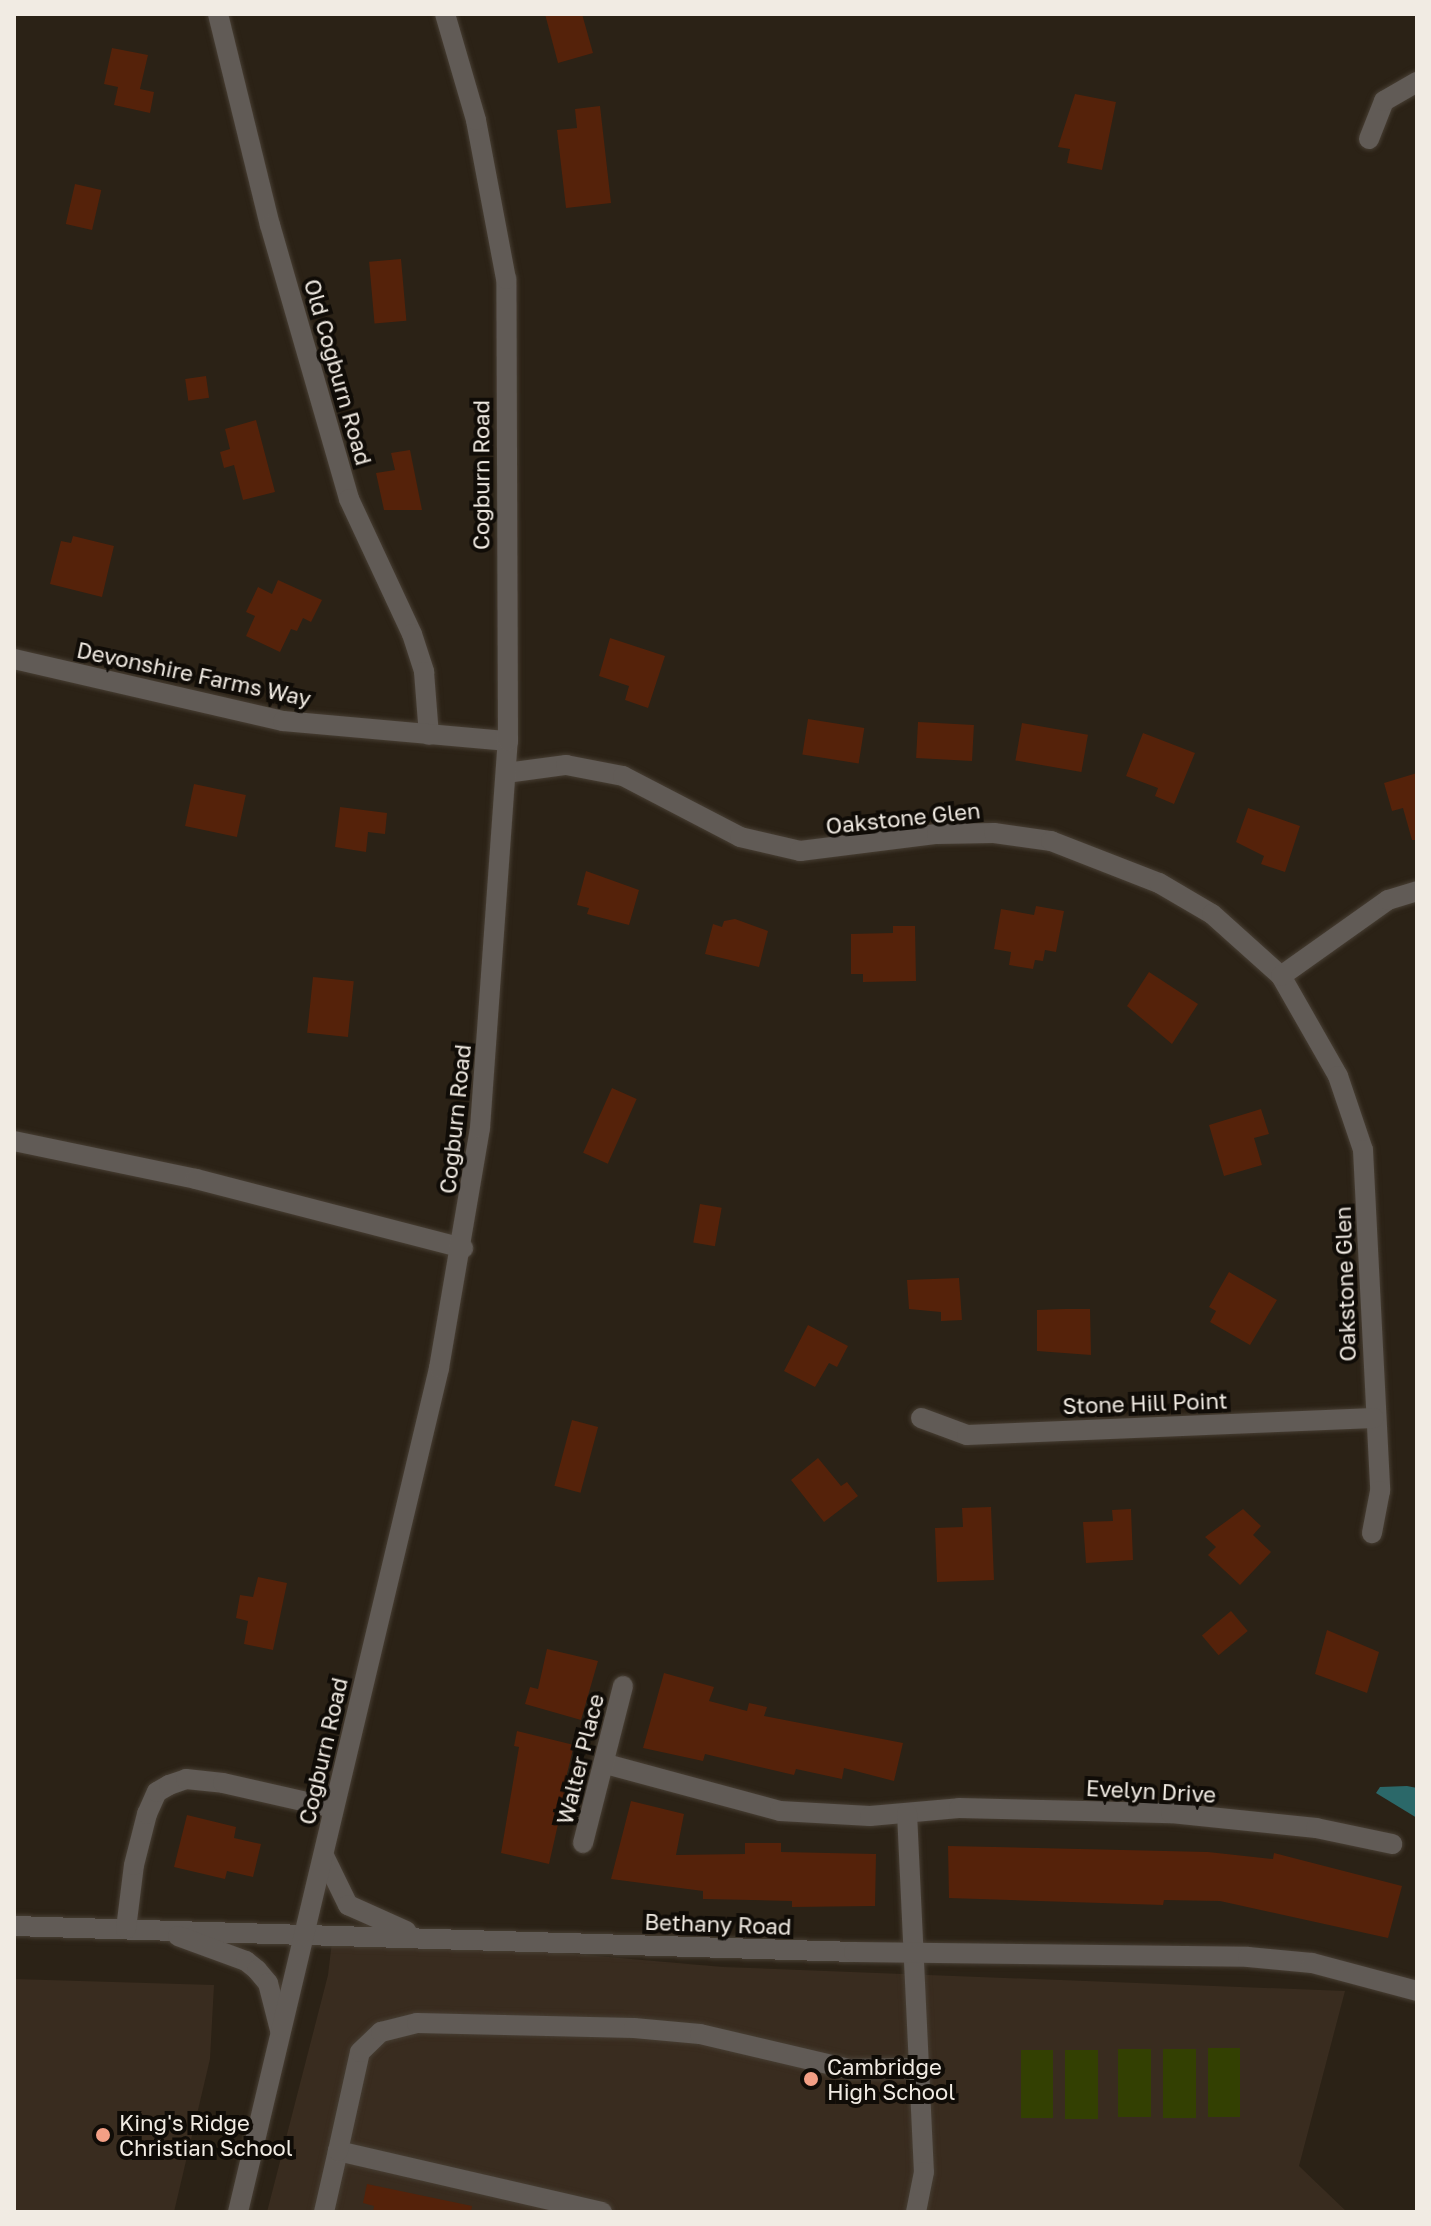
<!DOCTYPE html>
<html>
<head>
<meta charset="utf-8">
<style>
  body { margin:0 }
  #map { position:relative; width:1431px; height:2226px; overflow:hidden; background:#2b2216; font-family:"Golos Text",sans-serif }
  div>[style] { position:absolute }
  .education>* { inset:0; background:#392c1f }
  .green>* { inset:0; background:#334002; transform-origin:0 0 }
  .water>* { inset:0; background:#2b6869 }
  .building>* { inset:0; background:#55220a; transform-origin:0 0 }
  .roads { filter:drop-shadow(0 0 2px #473e33) drop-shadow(0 0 2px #473e33) }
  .minor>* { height:20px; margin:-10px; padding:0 10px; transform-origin:10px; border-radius:10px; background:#615b56 }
  .dots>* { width:22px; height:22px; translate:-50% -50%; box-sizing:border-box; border:4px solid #100c07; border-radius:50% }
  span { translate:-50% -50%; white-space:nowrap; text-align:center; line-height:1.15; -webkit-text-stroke:8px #100c07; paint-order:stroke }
  .street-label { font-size:22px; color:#f1ebe3 }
  .poi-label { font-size:22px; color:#f1ebe3 }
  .left { translate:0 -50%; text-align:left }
  .frame { position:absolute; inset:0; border:16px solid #f1ebe3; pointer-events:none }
</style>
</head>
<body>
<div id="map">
  <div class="education">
    <i style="clip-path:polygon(333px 1933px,723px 1967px,1345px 1991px,1299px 2166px,1347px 2212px,267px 2212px,328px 1975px)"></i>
    <i style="clip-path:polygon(14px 1979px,214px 1985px,210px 2059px,174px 2212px,14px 2212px)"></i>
  </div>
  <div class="green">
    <i style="left:1208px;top:2048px;width:32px;height:69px"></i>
    <i style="left:1118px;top:2049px;width:33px;height:68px"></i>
    <i style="left:1163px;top:2049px;width:33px;height:69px"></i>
    <i style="left:1021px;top:2050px;width:32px;height:68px"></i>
    <i style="left:1065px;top:2050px;width:33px;height:69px"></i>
  </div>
  <div class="water">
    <i style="clip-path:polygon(1407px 1786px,1417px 1788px,1417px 1818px,1376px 1793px,1380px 1787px)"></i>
  </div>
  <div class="building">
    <i style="clip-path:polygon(545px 14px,582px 14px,593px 53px,558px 63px)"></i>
    <i style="clip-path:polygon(112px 48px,148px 55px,140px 89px,154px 92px,150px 113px,114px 105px,118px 87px,104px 84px)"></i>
    <i style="clip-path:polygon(1075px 94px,1116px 102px,1102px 170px,1067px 163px,1070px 149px,1058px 147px)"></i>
    <i style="clip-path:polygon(600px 106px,611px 203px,566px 208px,557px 130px,577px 128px,575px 109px)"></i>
    <i style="left:75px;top:184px;width:27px;height:41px;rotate:13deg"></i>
    <i style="left:401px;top:259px;width:62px;height:32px;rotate:85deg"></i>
    <i style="left:206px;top:376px;width:22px;height:21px;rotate:82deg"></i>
    <i style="clip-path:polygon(256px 420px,275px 492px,243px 500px,234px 465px,224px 468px,220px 452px,230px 449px,225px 429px)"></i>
    <i style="clip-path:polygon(410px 450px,422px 510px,384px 510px,376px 473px,395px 470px,391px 453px)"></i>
    <i style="clip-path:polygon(73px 536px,114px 546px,102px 597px,50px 584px,61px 541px,71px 543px)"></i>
    <i style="clip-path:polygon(278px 580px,322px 600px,311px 622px,303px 618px,297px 631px,291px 629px,280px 652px,246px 636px,255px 616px,246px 612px,258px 587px,272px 594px)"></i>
    <i style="clip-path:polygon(610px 638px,665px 656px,648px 708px,625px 700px,629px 686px,599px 676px)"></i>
    <i style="left:808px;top:719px;width:57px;height:36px;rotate:9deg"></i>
    <i style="left:918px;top:722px;width:56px;height:36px;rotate:3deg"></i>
    <i style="left:1022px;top:723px;width:67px;height:38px;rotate:10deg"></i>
    <i style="clip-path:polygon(1143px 733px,1195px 753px,1174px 804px,1155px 796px,1158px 788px,1126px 776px)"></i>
    <i style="clip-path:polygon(1417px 773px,1417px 840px,1412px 840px,1403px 808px,1392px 811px,1384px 783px)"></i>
    <i style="left:194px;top:784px;width:53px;height:43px;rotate:12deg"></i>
    <i style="clip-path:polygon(340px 807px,387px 813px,385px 834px,368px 832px,366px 852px,335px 847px)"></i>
    <i style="clip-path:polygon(1248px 808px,1300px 826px,1285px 872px,1261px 864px,1264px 856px,1236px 842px)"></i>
    <i style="clip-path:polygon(586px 871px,639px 890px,629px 925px,587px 914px,589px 908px,577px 905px)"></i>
    <i style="clip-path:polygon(1036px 906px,1064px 911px,1056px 952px,1045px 950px,1043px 961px,1035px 960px,1033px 969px,1009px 965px,1011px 952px,994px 949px,1001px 909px,1034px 915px)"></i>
    <i style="clip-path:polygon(735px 919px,768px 931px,759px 967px,705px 954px,713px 924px,722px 927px,724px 921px)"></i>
    <i style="clip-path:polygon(893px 926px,915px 926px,916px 981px,863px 982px,863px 974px,851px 974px,851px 934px,893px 933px)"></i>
    <i style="clip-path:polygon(1149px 972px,1198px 1004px,1172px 1044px,1127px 1006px)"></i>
    <i style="left:313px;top:977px;width:41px;height:56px;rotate:6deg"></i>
    <i style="left:612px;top:1088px;width:27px;height:71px;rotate:24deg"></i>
    <i style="clip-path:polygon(1261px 1109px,1269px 1134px,1254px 1138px,1262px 1165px,1224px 1176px,1209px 1125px)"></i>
    <i style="left:700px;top:1204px;width:22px;height:39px;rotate:10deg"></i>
    <i style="clip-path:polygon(1229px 1272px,1277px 1300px,1250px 1345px,1210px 1322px,1216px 1311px,1209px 1307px)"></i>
    <i style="clip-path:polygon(959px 1278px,962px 1320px,941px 1321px,941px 1312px,909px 1309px,907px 1280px)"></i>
    <i style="clip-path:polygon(1065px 1309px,1090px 1309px,1091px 1355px,1037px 1351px,1037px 1310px)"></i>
    <i style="clip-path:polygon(808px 1325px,848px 1346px,837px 1367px,829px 1363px,815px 1387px,784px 1371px)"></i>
    <i style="left:572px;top:1420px;width:27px;height:68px;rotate:15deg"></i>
    <i style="clip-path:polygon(818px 1458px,841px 1486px,847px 1482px,858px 1496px,824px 1522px,791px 1480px)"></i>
    <i style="clip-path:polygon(991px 1507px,994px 1580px,937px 1582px,935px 1528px,963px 1527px,962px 1508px)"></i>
    <i style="clip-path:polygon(1131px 1509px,1133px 1560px,1086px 1563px,1083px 1522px,1113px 1521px,1112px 1510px)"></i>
    <i style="clip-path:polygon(1243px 1509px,1261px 1526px,1253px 1535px,1271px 1552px,1240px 1585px,1208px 1555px,1216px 1547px,1205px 1537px)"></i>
    <i style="clip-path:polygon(258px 1577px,287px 1583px,273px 1650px,244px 1644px,248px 1621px,236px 1618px,240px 1595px,253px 1597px)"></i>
    <i style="left:1231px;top:1611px;width:26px;height:38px;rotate:50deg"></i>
    <i style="clip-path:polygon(1327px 1630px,1379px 1652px,1367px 1693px,1315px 1674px)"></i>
    <i style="clip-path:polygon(547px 1649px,598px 1661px,581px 1720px,525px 1704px,530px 1687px,538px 1689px)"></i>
    <i style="clip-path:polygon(664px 1673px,714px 1687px,709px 1701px,747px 1711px,749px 1703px,767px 1707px,764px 1716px,903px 1743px,894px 1781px,844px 1768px,842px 1779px,796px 1769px,794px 1775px,705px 1754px,703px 1761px,643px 1748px)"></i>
    <i style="clip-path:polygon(517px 1731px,574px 1745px,564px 1786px,572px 1788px,569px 1803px,563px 1802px,549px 1864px,501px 1853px,519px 1747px,514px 1746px)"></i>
    <i style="clip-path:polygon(631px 1801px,684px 1814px,676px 1855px,745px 1854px,745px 1843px,781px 1843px,781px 1852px,876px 1854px,875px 1906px,792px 1907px,792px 1901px,703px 1899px,703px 1891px,611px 1879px)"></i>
    <i style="clip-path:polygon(187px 1815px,236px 1827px,234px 1838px,261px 1844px,253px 1877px,227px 1871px,225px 1879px,174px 1867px)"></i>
    <i style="clip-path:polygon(948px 1846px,1208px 1852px,1273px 1859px,1274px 1853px,1402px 1886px,1388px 1938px,1220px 1901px,1164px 1900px,1163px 1905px,949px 1898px)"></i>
    <i style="clip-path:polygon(367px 2184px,472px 2206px,471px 2212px,373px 2212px,374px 2206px,363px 2203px)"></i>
  </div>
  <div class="roads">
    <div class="minor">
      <i style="left:218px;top:14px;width:217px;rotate:76.2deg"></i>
      <i style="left:270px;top:225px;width:285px;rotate:73.9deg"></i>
      <i style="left:349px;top:499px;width:149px;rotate:65deg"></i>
      <i style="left:412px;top:634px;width:40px;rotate:72deg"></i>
      <i style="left:424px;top:672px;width:63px;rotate:85.5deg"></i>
      <i style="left:1369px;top:139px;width:41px;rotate:-68.5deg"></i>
      <i style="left:1384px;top:101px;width:38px;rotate:-30deg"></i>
      <i style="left:14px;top:659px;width:276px;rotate:13deg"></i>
      <i style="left:283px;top:721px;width:226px;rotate:5.1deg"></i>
      <i style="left:506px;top:773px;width:61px;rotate:-7.6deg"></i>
      <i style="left:566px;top:765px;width:58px;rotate:10.9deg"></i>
      <i style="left:623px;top:776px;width:132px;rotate:27.5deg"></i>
      <i style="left:740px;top:837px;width:62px;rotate:13.1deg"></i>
      <i style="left:800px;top:851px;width:138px;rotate:-7.1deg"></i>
      <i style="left:937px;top:834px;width:57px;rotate:-1deg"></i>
      <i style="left:994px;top:833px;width:58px;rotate:8deg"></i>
      <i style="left:1051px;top:841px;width:116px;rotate:21.3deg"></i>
      <i style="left:1159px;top:883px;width:61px;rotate:30.3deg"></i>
      <i style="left:1212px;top:914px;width:93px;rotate:41.9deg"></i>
      <i style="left:1281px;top:976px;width:115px;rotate:60.3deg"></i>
      <i style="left:1338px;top:1076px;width:78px;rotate:71.3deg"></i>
      <i style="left:1363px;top:1150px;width:341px;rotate:87.1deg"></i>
      <i style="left:1380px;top:1491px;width:43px;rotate:100.8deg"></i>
      <i style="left:1281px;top:976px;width:131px;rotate:-35.4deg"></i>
      <i style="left:1388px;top:900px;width:30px;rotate:-17deg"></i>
      <i style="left:14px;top:1141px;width:186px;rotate:11.8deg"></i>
      <i style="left:196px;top:1179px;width:276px;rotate:14.5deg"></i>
      <i style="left:921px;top:1418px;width:49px;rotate:20.3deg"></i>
      <i style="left:967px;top:1435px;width:407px;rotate:-2.4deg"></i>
      <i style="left:606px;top:1764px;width:180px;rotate:15.1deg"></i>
      <i style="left:780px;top:1811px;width:90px;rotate:3.2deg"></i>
      <i style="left:870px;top:1816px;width:89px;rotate:-5.1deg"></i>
      <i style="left:959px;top:1808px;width:212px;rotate:1.4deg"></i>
      <i style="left:1171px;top:1813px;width:146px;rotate:5.9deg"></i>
      <i style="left:1316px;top:1828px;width:78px;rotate:11.9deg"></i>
      <i style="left:907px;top:1813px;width:359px;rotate:87.3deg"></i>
      <i style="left:924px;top:2172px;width:41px;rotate:101.3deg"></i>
      <i style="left:583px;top:1843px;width:162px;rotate:-75.7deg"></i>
      <i style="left:324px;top:1856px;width:55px;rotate:63.9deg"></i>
      <i style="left:348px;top:1905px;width:64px;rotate:24.1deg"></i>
      <i style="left:14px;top:1926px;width:840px;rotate:1.77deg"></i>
      <i style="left:854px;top:1952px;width:394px;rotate:0.7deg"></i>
      <i style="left:1248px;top:1957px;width:64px;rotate:5.4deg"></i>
      <i style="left:1312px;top:1963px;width:109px;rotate:14.9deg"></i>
      <i style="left:126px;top:1929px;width:64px;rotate:-82.9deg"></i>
      <i style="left:134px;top:1865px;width:53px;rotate:-75.7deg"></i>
      <i style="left:147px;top:1814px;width:24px;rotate:-66deg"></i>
      <i style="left:157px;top:1792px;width:14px;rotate:-30deg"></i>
      <i style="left:169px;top:1785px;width:18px;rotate:-19deg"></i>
      <i style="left:186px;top:1779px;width:37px;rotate:6deg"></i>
      <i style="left:223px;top:1783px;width:113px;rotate:12.8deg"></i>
      <i style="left:178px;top:1936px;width:72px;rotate:20.2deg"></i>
      <i style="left:246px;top:1961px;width:14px;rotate:39deg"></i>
      <i style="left:257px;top:1970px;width:17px;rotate:50deg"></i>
      <i style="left:268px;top:1983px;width:49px;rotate:75.7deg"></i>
      <i style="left:238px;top:2212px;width:868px;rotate:-76.6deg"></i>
      <i style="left:439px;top:1368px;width:243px;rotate:-80.3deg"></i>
      <i style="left:480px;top:1128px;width:388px;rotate:-85.9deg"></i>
      <i style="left:508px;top:741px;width:462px;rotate:-90.2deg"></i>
      <i style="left:506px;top:279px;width:162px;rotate:-100.7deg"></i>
      <i style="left:476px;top:120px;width:110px;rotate:-106.3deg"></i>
      <i style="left:324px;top:2212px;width:63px;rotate:-77.1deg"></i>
      <i style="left:602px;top:2212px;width:271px;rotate:-167deg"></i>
      <i style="left:338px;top:2151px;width:101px;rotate:-77.5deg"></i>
      <i style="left:360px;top:2052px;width:29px;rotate:-44deg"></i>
      <i style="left:381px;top:2032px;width:37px;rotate:-14deg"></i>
      <i style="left:417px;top:2023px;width:217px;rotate:1.3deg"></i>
      <i style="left:634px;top:2028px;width:66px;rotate:5.2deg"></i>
      <i style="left:700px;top:2034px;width:153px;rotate:13.2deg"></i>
      <i style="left:849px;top:2069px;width:70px;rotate:-0.8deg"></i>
    </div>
  </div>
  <div class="dots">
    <i style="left:811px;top:2079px;background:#f39f85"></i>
    <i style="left:103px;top:2135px;background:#f39f85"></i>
  </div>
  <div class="street-label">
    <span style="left:338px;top:372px;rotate:74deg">Old Cogburn Road</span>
    <span style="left:481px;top:475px;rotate:-90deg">Cogburn Road</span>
    <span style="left:194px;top:674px;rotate:12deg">Devonshire Farms Way</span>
    <span style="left:903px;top:818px;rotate:-6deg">Oakstone Glen</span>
    <span style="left:455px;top:1119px;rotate:-84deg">Cogburn Road</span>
    <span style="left:1345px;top:1284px;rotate:-92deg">Oakstone Glen</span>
    <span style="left:1145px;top:1403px;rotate:-2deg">Stone Hill Point</span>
    <span style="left:323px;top:1751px;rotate:-77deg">Cogburn Road</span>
    <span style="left:580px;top:1759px;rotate:-76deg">Walter Place</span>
    <span style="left:1151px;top:1791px;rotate:3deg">Evelyn Drive</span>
    <span style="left:718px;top:1924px;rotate:2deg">Bethany Road</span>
  </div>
  <div class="poi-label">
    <span class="left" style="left:827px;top:2079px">Cambridge<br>High School</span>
    <span class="left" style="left:119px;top:2135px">King's Ridge<br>Christian School</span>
  </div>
  <div class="frame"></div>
</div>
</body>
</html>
